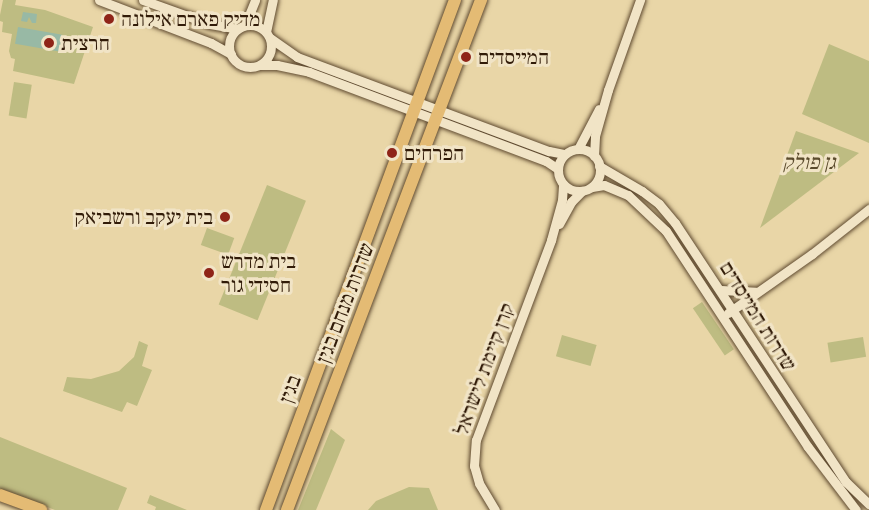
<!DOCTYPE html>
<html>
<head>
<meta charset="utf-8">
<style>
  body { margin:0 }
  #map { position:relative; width:869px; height:510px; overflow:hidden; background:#e9d6a7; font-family:"EB Garamond","Frank Ruhl Libre",serif }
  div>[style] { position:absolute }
  .green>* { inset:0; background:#bebc82; transform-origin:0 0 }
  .water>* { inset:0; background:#98b9a5; transform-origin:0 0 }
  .roads { filter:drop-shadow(0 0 2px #5f4a30) drop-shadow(0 0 2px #5f4a30) }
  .minor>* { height:9px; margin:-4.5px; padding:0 4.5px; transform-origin:4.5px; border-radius:4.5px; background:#f1e4c6 }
  .minor>.ring { margin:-4.5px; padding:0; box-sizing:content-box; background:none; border:9px solid #f1e4c6; border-radius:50% }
  .major>* { height:12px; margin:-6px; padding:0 6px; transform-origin:6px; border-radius:6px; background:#e4bb74 }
  .dots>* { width:16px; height:16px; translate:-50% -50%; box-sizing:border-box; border:3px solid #f1e4c6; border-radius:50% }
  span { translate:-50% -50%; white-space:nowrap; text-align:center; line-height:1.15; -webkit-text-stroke:6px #f1e4c6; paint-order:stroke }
  .poi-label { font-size:21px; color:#311b08 }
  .left { translate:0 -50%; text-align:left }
  .right { translate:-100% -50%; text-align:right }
  .park-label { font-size:21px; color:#5b4b2d; font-style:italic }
  .street-label { font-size:21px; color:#311b08 }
</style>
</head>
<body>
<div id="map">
  <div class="green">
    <i style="clip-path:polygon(3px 0,16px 0,15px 5px,45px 10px,93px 27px,74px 84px,13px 71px,15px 59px,11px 58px,9px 51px,12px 34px,2px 32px,3px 22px,0 21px,0 15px)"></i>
    <i style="clip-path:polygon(829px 44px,869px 61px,869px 143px,802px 114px)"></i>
    <i style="left:14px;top:82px;width:18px;height:34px;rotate:9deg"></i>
    <i style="clip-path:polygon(796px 131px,859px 153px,760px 228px)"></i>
    <i style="left:267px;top:185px;width:42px;height:129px;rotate:22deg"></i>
    <i style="left:207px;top:228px;width:29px;height:18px;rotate:20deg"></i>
    <i style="left:702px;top:302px;width:57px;height:11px;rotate:56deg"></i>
    <i style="left:562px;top:335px;width:36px;height:22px;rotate:16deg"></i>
    <i style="left:863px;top:337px;width:20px;height:36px;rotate:81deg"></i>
    <i style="clip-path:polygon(139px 341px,148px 345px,142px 366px,152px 370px,137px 406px,127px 402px,122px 412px,63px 391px,67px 377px,91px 379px,119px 371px,134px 357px)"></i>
    <i style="clip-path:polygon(331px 429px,345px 440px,316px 510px,298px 510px)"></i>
    <i style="clip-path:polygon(0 437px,127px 488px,118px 510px,55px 510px,0 489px)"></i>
    <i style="clip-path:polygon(409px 487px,429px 488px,438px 510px,368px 510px,376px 501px)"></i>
    <i style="clip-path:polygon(150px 495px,187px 510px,155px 510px,156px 507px,147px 503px)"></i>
  </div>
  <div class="water">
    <i style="clip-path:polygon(23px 12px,37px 14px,36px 23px,32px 23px,29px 17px,27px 22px,21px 21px)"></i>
    <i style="left:18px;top:27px;width:45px;height:17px;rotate:10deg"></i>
  </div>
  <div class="roads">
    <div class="minor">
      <i style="left:99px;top:0;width:120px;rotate:21deg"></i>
      <i style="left:211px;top:43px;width:23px;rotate:29deg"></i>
      <i style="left:143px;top:0;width:71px;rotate:19.7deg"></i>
      <i style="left:210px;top:24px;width:28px;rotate:10deg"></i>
      <i style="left:245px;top:25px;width:27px;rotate:-68deg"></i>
      <i class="ring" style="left:229px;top:25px;width:33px;height:33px"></i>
      <i style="left:266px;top:32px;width:33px;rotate:-78deg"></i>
      <i style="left:270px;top:38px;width:33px;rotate:35deg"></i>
      <i style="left:297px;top:57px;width:269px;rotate:20.5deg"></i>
      <i style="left:549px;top:151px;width:16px;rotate:11deg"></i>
      <i style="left:260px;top:65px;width:17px"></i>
      <i style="left:277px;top:65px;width:33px;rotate:12deg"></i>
      <i style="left:309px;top:72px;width:253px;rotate:20.6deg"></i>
      <i style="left:546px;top:161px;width:14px;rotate:34deg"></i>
      <i style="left:578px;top:149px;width:45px;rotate:-62.3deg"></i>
      <i class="ring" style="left:558px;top:149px;width:33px;height:33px"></i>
      <i style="left:594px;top:156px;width:20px;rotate:-87deg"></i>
      <i style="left:595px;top:136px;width:48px;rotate:-74.2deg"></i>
      <i style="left:608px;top:90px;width:96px;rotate:-70.4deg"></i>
      <i style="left:599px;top:166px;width:50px;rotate:30.2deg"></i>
      <i style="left:642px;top:191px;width:21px;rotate:37deg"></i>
      <i style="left:659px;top:204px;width:25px;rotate:50deg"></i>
      <i style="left:675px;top:223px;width:310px;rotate:56.6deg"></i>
      <i style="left:846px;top:482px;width:32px;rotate:44deg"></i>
      <i style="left:592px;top:187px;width:12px;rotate:-9deg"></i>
      <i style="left:604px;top:185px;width:26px;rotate:23deg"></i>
      <i style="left:628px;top:195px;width:52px;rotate:43.5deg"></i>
      <i style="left:666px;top:231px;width:258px;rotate:56.7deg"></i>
      <i style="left:808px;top:447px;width:79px;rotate:52.7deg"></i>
      <i style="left:559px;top:224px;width:25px;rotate:-61deg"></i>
      <i style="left:571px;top:202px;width:16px;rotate:-45deg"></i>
      <i style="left:721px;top:290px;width:35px;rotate:3deg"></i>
      <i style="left:728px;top:313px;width:103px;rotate:-35.1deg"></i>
      <i style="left:812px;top:254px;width:73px;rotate:-38.3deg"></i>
      <i style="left:495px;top:510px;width:31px;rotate:-121deg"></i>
      <i style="left:479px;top:483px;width:18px;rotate:-106deg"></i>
      <i style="left:474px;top:466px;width:26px;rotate:-86deg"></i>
      <i style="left:476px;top:440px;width:214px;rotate:-69.4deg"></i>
      <i style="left:551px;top:240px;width:41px;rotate:-74.6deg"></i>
      <i style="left:562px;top:200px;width:16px;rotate:-86deg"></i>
    </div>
    <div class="major">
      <i style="left:0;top:495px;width:44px;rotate:20.1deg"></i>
      <i style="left:266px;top:510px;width:544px;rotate:-69.67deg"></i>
      <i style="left:287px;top:510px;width:546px;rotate:-69.17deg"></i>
    </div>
  </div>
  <div class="dots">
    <i style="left:109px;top:19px;background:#8f2418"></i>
    <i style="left:49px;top:43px;background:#8f2418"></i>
    <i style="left:466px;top:57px;background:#8f2418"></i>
    <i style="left:392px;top:153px;background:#8f2418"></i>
    <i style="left:225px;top:217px;background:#8f2418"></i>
    <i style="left:209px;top:273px;background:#8f2418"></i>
  </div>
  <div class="poi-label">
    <span class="left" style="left:121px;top:19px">מדיק פארם אילונה</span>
    <span class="left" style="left:61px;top:43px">חרצית</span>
    <span class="left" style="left:478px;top:57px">המייסדים</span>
    <span class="left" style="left:404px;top:153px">הפרחים</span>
    <span class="right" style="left:213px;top:217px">בית יעקב ורשביאק</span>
    <span class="left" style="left:221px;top:273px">בית מדרש<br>חסידי גור</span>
  </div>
  <div class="park-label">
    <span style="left:809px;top:162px">גן פולק</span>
  </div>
  <div class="street-label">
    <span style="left:345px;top:303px;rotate:-69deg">שדרות מנחם בגין</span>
    <span style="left:758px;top:316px;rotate:58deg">שדרות המייסדים</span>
    <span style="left:484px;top:369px;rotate:-70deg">קרן קיימת לישראל</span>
    <span style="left:290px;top:389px;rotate:-70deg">בגין</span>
  </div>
</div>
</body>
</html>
